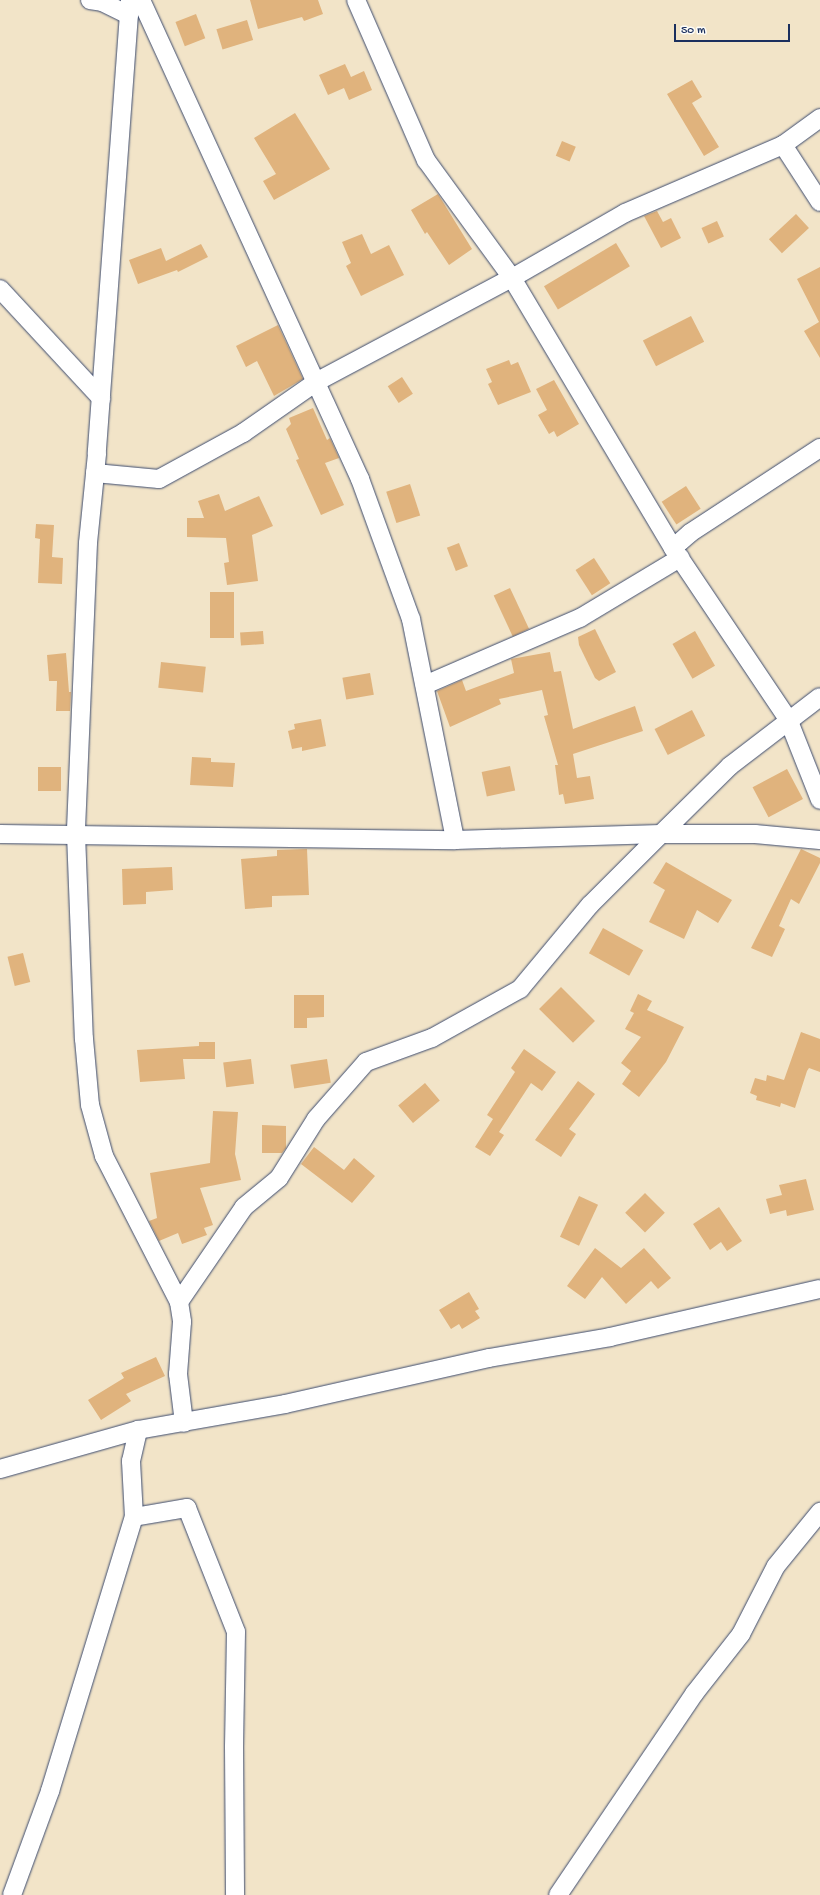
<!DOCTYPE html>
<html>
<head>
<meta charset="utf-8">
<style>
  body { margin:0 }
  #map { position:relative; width:820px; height:1895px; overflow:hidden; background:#f2e4c8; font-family:"Gochi Hand",sans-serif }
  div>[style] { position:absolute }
  .building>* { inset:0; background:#e0b37d; transform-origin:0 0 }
  .roads { filter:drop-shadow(0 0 1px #3b4a6e) drop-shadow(0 0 1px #3b4a6e) }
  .street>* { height:18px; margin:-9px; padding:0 9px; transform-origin:9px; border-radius:9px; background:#fff }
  span { translate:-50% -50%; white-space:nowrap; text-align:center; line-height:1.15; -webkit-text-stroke:4px #fdfcf7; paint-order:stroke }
  .scale { position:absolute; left:674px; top:24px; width:116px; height:18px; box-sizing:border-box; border:2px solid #1b2f5e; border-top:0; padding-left:5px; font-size:12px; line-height:14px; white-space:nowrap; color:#1b2f5e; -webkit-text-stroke:3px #fdfcf7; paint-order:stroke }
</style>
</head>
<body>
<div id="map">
  <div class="building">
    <i style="clip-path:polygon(250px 0,318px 0,323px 14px,304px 21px,302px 17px,258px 29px)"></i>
    <i style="left:196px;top:14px;width:26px;height:22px;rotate:69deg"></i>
    <i style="left:247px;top:20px;width:21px;height:32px;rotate:73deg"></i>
    <i style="clip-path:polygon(345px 64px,351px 77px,364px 71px,372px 90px,349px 100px,344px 88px,328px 95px,319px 75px)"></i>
    <i style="clip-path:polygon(692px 80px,702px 97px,692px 103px,719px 147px,704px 156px,667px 94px)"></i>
    <i style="clip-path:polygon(295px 113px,330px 169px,274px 200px,263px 181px,276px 174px,254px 138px)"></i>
    <i style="left:562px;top:141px;width:15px;height:16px;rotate:23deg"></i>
    <i style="clip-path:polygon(438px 194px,472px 249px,449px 265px,427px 232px,425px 234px,411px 210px)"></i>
    <i style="clip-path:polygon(657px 211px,663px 222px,671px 218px,681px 238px,661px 248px,644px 216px)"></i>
    <i style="left:796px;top:214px;width:19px;height:37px;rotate:47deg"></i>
    <i style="left:717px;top:221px;width:17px;height:17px;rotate:66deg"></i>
    <i style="clip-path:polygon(362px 234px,371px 254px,389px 245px,404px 275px,361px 296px,346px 266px,351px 263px,342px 242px)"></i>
    <i style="left:616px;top:243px;width:27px;height:84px;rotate:59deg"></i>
    <i style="clip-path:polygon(201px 244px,208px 257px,178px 272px,177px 270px,138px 284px,129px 260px,161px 248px,166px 261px)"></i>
    <i style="clip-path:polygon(820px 267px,820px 358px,804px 331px,819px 322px,797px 279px)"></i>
    <i style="left:691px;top:316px;width:29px;height:54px;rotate:63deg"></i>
    <i style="clip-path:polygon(278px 325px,303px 379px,274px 396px,257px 361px,246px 367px,236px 346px)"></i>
    <i style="clip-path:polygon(509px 360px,511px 365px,518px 362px,531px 392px,498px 405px,488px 384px,492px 382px,486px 369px)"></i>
    <i style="left:402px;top:377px;width:20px;height:17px;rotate:57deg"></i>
    <i style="clip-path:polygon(554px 380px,579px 424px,557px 437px,554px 431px,549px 434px,538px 415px,547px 410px,536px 389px)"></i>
    <i style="clip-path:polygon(313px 408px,327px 440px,330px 438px,339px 458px,325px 463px,344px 505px,321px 515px,296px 460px,299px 459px,286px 429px,291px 424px,289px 418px)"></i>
    <i style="left:410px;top:484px;width:33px;height:25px;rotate:72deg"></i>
    <i style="left:686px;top:486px;width:27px;height:29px;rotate:57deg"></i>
    <i style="clip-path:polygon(219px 494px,225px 511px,259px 496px,273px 526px,252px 535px,258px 581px,227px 585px,224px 563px,229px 562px,226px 538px,187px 537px,187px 518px,204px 518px,198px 501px)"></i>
    <i style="clip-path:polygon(36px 524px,54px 525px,52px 557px,63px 558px,62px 584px,38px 583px,40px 539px,35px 538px)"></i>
    <i style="left:459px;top:543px;width:25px;height:13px;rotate:69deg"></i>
    <i style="left:594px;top:558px;width:30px;height:22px;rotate:57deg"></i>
    <i style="left:510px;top:588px;width:45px;height:18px;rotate:65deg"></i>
    <i style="left:210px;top:592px;width:24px;height:46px"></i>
    <i style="clip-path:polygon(595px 629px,616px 672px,599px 681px,595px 678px,579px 645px,578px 637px)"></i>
    <i style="left:263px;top:631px;width:13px;height:23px;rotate:86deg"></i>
    <i style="left:695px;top:631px;width:40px;height:26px;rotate:60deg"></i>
    <i style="clip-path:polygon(550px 652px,554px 672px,561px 671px,573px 729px,635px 706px,643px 731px,573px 754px,577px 778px,590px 776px,594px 799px,565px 804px,563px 794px,559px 795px,555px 765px,558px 765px,544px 716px,548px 715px,542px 690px,499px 699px,501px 704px,450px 727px,437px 691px,462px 680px,466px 691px,514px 673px,511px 659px)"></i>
    <i style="clip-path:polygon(66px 653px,69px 692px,71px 692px,70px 711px,56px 711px,57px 681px,49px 681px,47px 655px)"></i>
    <i style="left:161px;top:662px;width:45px;height:26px;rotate:6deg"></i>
    <i style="left:370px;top:673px;width:22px;height:28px;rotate:80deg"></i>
    <i style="left:692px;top:710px;width:29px;height:42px;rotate:63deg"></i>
    <i style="clip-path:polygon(321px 719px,326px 746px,302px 751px,302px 747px,292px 749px,288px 731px,295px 729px,294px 724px)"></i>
    <i style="clip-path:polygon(192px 757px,211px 758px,211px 762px,235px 763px,233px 787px,190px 785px)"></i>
    <i style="left:510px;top:766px;width:25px;height:29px;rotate:78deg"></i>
    <i style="left:38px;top:767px;width:23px;height:24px"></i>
    <i style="left:787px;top:769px;width:34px;height:39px;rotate:62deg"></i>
    <i style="clip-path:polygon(307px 849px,309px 895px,272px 896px,272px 907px,245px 909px,241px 859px,277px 856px,277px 850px)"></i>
    <i style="clip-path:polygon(801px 849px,820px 858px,820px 863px,799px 904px,791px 899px,779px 926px,785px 929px,772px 957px,751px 948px)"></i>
    <i style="clip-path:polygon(666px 862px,732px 900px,718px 923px,697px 910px,684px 939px,649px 922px,665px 890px,653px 883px)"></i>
    <i style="clip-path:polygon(172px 867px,173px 890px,146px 892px,146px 904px,123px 905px,122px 869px)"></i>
    <i style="left:603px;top:928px;width:46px;height:29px;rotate:29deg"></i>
    <i style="left:23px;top:953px;width:30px;height:16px;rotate:76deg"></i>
    <i style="left:561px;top:987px;width:48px;height:31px;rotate:45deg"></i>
    <i style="clip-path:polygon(638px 994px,652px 1001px,647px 1010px,684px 1027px,666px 1062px,639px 1097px,622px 1084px,631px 1071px,621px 1063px,641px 1037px,625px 1029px,634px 1013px,630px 1011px)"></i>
    <i style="clip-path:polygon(294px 995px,324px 995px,324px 1017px,307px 1018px,307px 1028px,294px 1028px)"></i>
    <i style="clip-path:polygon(801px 1032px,820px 1039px,820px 1072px,809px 1068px,807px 1071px,795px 1108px,781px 1103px,780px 1107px,756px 1100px,757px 1096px,750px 1093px,755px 1078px,766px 1081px,767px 1075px,784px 1080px)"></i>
    <i style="clip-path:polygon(199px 1042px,215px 1042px,215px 1059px,183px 1059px,185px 1079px,140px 1082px,137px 1050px,199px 1046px)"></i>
    <i style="clip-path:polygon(524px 1049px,556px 1072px,542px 1091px,531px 1083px,499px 1132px,504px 1135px,490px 1156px,475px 1147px,493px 1119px,487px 1115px,515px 1072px,511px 1068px)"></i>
    <i style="left:251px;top:1059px;width:25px;height:28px;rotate:83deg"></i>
    <i style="left:327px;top:1059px;width:24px;height:37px;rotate:81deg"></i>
    <i style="clip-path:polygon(578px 1081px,595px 1094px,569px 1129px,576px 1134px,561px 1157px,535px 1140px)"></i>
    <i style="left:425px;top:1083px;width:23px;height:35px;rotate:50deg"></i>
    <i style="clip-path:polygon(213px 1111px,238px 1112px,235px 1154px,241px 1180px,200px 1188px,213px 1225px,204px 1228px,207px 1235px,182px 1244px,178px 1233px,159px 1241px,149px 1221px,157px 1218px,150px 1173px,210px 1163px)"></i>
    <i style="clip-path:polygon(262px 1125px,286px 1126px,286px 1148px,282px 1153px,262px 1153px)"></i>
    <i style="clip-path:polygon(314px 1147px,344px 1170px,354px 1158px,375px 1176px,352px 1203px,301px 1164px)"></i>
    <i style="clip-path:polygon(806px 1179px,814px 1210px,787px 1216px,786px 1210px,770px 1214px,766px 1199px,782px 1195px,779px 1185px)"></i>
    <i style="left:645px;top:1193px;width:28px;height:28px;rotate:45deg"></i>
    <i style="left:579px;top:1196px;width:21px;height:45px;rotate:25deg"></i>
    <i style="clip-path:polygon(719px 1207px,742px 1241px,727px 1251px,721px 1242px,710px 1250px,693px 1224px)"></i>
    <i style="clip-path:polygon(595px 1248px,621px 1268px,644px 1248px,671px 1278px,658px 1289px,651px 1281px,626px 1304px,602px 1277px,585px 1299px,567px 1286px)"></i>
    <i style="clip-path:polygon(469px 1292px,479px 1309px,475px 1311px,480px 1318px,462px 1329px,459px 1324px,451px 1329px,439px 1310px)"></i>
    <i style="clip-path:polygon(156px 1357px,165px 1376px,126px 1394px,131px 1401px,101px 1420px,88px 1400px,124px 1378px,121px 1373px)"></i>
  </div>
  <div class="roads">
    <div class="street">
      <i style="left:90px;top:0;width:12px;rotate:9deg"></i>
      <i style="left:102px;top:2px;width:30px;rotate:26deg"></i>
      <i style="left:130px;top:0;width:455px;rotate:94.2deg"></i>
      <i style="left:97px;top:454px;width:89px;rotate:95.8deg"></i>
      <i style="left:88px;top:543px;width:291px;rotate:92.4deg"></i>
      <i style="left:76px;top:834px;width:205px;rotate:87.8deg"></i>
      <i style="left:84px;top:1039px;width:66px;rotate:84.8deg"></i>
      <i style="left:90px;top:1105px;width:53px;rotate:74.6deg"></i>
      <i style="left:104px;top:1156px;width:164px;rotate:62.8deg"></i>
      <i style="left:179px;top:1302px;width:20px;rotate:81deg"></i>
      <i style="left:182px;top:1322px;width:52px;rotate:94.4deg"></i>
      <i style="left:178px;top:1374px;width:49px;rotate:83deg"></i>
      <i style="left:141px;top:0;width:527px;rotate:65.43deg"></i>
      <i style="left:360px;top:479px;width:149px;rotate:70deg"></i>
      <i style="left:411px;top:619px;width:225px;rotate:78.7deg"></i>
      <i style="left:356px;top:0;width:175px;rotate:66.4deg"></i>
      <i style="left:426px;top:160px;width:146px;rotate:53.9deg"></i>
      <i style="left:512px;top:278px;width:314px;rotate:59.2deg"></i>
      <i style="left:673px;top:548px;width:206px;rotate:56.1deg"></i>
      <i style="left:788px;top:719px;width:87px;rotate:68.4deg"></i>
      <i style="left:783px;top:145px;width:68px;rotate:57deg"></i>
      <i style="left:0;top:289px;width:149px;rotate:47.2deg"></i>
      <i style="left:95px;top:473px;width:64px;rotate:5.4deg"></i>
      <i style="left:159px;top:479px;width:96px;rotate:-28.7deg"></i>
      <i style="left:243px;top:433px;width:89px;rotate:-34.9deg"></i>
      <i style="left:316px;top:382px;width:222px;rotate:-28deg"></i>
      <i style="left:512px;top:278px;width:130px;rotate:-29.9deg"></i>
      <i style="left:625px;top:213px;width:172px;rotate:-23.3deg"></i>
      <i style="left:783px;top:145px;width:46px;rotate:-36.1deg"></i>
      <i style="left:673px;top:548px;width:23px;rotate:-41deg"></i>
      <i style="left:690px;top:533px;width:155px;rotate:-33.2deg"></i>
      <i style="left:425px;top:685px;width:169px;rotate:-23.4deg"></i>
      <i style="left:580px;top:618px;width:117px;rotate:-31deg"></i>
      <i style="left:0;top:834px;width:455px;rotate:0.8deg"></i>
      <i style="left:455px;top:840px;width:206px;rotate:-1.7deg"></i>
      <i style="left:661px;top:834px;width:94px"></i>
      <i style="left:755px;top:834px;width:65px;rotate:5.3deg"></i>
      <i style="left:179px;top:1302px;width:115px;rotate:-55.6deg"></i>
      <i style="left:244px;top:1207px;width:45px;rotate:-39.6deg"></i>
      <i style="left:279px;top:1178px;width:70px;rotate:-57.9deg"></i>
      <i style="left:316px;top:1119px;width:76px;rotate:-48.7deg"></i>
      <i style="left:366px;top:1062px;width:70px;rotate:-20deg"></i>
      <i style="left:432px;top:1038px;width:101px;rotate:-29.1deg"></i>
      <i style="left:520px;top:989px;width:109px;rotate:-50.2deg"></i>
      <i style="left:590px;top:905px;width:100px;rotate:-45deg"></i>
      <i style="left:661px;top:834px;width:97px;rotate:-44.6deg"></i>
      <i style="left:730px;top:766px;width:113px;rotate:-37.5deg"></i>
      <i style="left:0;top:1469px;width:143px;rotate:-15.8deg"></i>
      <i style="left:138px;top:1430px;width:149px;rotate:-10deg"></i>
      <i style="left:285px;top:1404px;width:209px;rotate:-12.7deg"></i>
      <i style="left:489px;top:1358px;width:123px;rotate:-9.8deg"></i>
      <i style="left:610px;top:1337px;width:215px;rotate:-12.9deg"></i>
      <i style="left:134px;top:1517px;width:54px;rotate:-9.6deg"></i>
      <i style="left:187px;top:1508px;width:133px;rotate:68.4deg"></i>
      <i style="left:236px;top:1632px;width:115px;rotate:91deg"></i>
      <i style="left:234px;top:1747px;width:148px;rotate:89.6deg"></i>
      <i style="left:12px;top:1895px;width:111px;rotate:-69.9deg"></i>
      <i style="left:50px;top:1791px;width:287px;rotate:-73deg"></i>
      <i style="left:134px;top:1517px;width:56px;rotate:-93.1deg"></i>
      <i style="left:131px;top:1461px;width:32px;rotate:-77deg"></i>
      <i style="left:558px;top:1895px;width:243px;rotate:-55.9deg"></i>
      <i style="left:694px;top:1694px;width:76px;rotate:-51.9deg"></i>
      <i style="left:741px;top:1634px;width:76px;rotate:-62.8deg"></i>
      <i style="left:776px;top:1566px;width:70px;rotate:-50.8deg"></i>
    </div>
  </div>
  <div class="scale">50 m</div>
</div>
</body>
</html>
